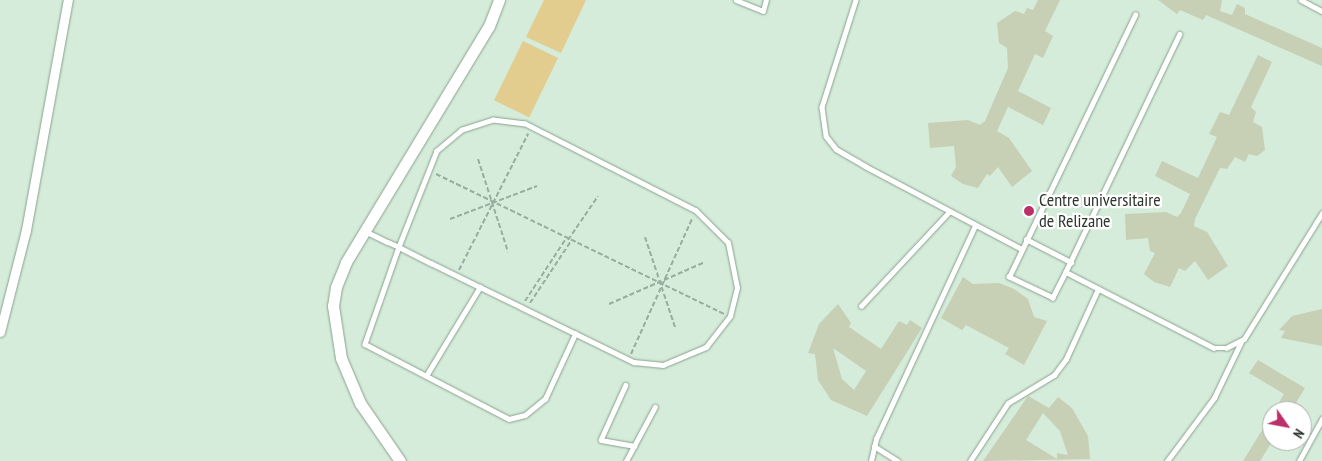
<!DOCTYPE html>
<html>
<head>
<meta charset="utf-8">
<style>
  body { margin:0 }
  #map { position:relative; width:1322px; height:461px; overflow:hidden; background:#d4ecd9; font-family:"PT Sans Narrow",sans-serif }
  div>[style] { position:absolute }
  .green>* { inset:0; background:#e2cc8e; transform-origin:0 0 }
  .building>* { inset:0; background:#c7cfb5 }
  .path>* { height:2px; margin-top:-1px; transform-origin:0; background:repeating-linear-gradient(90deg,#99ac9d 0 5px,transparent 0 7.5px) }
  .roads { filter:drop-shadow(0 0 1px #8ba190) drop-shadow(0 0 1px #8ba190) }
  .service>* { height:4.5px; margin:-2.25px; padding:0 2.25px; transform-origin:2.25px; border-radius:2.25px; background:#fff }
  .minor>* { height:9px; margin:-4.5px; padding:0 4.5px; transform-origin:4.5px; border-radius:4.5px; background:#fff }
  .tertiary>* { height:11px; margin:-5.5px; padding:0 5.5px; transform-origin:5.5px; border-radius:5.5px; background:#fff }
  .dots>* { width:14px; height:14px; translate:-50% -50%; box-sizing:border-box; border:2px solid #fff; border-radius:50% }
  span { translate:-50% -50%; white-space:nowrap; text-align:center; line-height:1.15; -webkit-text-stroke:4.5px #fff; paint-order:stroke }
  .poi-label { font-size:18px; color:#2b342d }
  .left { translate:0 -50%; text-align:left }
  .north { position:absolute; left:1262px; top:401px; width:50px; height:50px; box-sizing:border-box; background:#fff; border:1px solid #aaaeab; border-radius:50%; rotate:123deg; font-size:14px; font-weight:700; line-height:20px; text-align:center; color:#2b342d }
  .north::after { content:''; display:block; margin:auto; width:18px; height:22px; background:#bb3069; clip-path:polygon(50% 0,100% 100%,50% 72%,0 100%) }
</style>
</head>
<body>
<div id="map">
  <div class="green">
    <i style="clip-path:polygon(544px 0,586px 0,561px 53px,526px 37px)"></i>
    <i style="left:523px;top:41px;width:39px;height:66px;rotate:26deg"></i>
  </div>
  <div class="building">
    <i style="clip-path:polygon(1038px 0,1060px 0,1045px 31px,1053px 36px,1043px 58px,1035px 54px,1018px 91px,1051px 108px,1043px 125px,1008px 107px,997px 131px,1009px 138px,1032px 171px,1012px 187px,998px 167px,990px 176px,987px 174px,978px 188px,963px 184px,951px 176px,956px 167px,954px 146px,930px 148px,928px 123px,968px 120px,980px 125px,985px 121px,1008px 68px,1007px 48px,999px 43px,997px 23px,1015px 11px,1024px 14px,1027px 8px,1033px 10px)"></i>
    <i style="clip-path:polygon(1158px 0,1222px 0,1220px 11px,1232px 15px,1237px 4px,1245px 8px,1245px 14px,1322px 48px,1322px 66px,1206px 15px,1203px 20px,1180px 10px,1177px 14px)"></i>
    <i style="clip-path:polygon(1258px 55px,1272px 62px,1251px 107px,1256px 112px,1253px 122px,1262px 127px,1265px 150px,1257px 156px,1249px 154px,1245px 162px,1235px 157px,1227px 169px,1220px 168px,1195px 219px,1194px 226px,1207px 232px,1228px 266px,1208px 280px,1195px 261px,1185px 271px,1179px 268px,1170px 287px,1154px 282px,1144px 274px,1155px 253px,1150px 251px,1148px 238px,1126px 240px,1125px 214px,1166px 212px,1177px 217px,1181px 213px,1190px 194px,1155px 176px,1162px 161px,1198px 178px,1217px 137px,1209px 134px,1220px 112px,1229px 115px)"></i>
    <i style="clip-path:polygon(963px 277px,973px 284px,999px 283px,1014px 289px,1028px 299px,1034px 317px,1047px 321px,1024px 365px,1005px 354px,1009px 348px,966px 325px,962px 330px,941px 318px)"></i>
    <i style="clip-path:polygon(evenodd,838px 304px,851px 323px,849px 327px,881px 349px,899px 321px,907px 325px,910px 320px,922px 328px,867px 416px,831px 400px,818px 380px,815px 354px,808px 353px,819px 324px,838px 304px,833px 348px,866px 371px,854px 390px,842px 379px,833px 348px)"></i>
    <i style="clip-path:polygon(1322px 309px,1322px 346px,1281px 338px,1285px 331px,1279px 330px,1292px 316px)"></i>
    <i style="clip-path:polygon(1258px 360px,1305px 388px,1291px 411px,1274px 411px,1284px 394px,1249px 373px)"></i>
    <i style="clip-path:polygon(evenodd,1028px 396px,1049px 408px,1058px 397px,1072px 408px,1088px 436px,1090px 459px,983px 461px,1028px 396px,1043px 413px,1060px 431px,1068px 455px,1057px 453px,1057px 459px,1026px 440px,1043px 413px)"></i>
    <i style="clip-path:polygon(1272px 414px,1272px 442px,1260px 461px,1243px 461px)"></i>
  </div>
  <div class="path">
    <i style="left:478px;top:159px;width:98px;rotate:72.1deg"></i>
    <i style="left:436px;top:174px;width:320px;rotate:25.9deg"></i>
    <i style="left:450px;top:219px;width:93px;rotate:-20.8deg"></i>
    <i style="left:645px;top:237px;width:95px;rotate:71.6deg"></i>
    <i style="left:568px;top:240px;width:53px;rotate:-55.7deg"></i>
    <i style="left:459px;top:270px;width:153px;rotate:-63.1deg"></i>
    <i style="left:525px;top:301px;width:73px;rotate:-56.7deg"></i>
    <i style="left:530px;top:303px;width:74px;rotate:-56.5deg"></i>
    <i style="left:609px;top:304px;width:103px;rotate:-23.6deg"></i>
    <i style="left:631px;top:354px;width:150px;rotate:-65.7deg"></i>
  </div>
  <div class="roads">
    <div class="service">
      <i style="left:736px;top:0;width:29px;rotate:22deg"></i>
      <i style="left:763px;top:11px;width:11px;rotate:-75deg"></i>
      <i style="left:856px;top:0;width:112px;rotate:107.6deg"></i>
      <i style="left:822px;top:107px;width:29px;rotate:82deg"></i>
      <i style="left:826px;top:136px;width:16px;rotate:52deg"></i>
      <i style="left:836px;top:149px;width:34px;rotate:30deg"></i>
      <i style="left:865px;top:166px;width:178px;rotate:27.9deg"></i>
      <i style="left:1301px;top:0;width:24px;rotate:28deg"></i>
      <i style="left:1180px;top:34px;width:264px;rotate:115.6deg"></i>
      <i style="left:1066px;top:272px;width:166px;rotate:27.2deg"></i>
      <i style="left:1214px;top:348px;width:12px"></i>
      <i style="left:1226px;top:348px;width:20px;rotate:-27deg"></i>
      <i style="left:1244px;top:339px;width:148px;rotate:-58.2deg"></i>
      <i style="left:365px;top:231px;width:25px;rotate:26deg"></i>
      <i style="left:388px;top:242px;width:12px;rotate:24deg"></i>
      <i style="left:399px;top:247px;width:36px;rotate:27deg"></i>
      <i style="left:431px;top:263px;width:55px;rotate:26.1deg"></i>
      <i style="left:480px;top:287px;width:46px;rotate:26deg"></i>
      <i style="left:521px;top:307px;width:126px;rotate:26deg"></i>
      <i style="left:634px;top:362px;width:29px;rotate:6deg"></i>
      <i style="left:663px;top:365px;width:47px;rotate:-22.7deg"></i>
      <i style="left:706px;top:347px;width:39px;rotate:-52deg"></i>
      <i style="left:730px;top:316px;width:29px;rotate:-76deg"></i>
      <i style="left:737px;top:288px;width:46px;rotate:-101.3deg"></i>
      <i style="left:728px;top:243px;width:45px;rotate:-135deg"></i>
      <i style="left:696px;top:211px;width:192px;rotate:-153deg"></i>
      <i style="left:525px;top:124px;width:32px;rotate:-173deg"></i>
      <i style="left:493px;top:120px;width:33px;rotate:162deg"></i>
      <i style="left:462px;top:130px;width:33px;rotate:140deg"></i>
      <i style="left:437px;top:151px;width:103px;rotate:111.6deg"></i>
      <i style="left:399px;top:247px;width:103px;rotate:109.3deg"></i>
      <i style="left:365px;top:344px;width:162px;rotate:27.5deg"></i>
      <i style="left:509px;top:419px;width:16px;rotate:-14deg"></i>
      <i style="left:525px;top:415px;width:26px;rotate:-39deg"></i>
      <i style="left:545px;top:399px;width:72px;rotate:-65.2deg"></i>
      <i style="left:1026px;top:239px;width:51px;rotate:27.1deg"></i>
      <i style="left:1066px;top:272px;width:29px;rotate:117deg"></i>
      <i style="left:1053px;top:298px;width:49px;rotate:-154.5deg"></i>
      <i style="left:1009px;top:277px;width:291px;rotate:-64.3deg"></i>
      <i style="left:861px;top:306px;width:129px;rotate:-46.9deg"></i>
      <i style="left:426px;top:376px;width:104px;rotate:-58.8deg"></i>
      <i style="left:626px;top:385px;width:60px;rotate:114.4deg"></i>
      <i style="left:601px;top:440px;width:34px;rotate:10deg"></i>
      <i style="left:874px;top:446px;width:28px;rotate:32deg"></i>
      <i style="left:626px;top:461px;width:61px;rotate:-61.8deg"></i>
      <i style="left:871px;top:461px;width:23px;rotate:-77deg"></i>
      <i style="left:876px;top:439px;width:235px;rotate:-65.1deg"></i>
      <i style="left:970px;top:461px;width:69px;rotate:-56.8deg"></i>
      <i style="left:1008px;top:403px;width:54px;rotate:-31.3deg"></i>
      <i style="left:1054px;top:375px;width:20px;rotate:-53deg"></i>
      <i style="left:1066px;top:359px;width:77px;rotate:-65.4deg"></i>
      <i style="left:1167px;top:461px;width:79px;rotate:-53.3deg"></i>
      <i style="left:1214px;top:398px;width:62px;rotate:-64.3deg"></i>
      <i style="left:1299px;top:461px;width:48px;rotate:-61.3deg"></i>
    </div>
    <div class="minor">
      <i style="left:0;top:332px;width:105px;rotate:-75.7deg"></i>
      <i style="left:26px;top:230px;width:234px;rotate:-79.7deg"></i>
    </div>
    <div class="tertiary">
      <i style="left:400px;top:461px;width:70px;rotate:-124.6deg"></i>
      <i style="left:360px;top:403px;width:49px;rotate:-112.9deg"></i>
      <i style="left:341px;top:358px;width:53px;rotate:-98.7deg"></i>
      <i style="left:333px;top:306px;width:19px;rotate:-81deg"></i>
      <i style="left:336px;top:287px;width:27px;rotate:-68deg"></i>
      <i style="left:346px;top:262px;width:276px;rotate:-58.8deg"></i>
      <i style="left:489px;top:26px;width:28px;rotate:-69deg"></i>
    </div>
  </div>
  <div class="dots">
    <i style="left:1029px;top:211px;background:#bb3069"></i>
  </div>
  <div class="poi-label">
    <span class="left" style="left:1039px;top:211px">Centre universitaire<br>de Relizane</span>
  </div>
  <div class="north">N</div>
</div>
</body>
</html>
